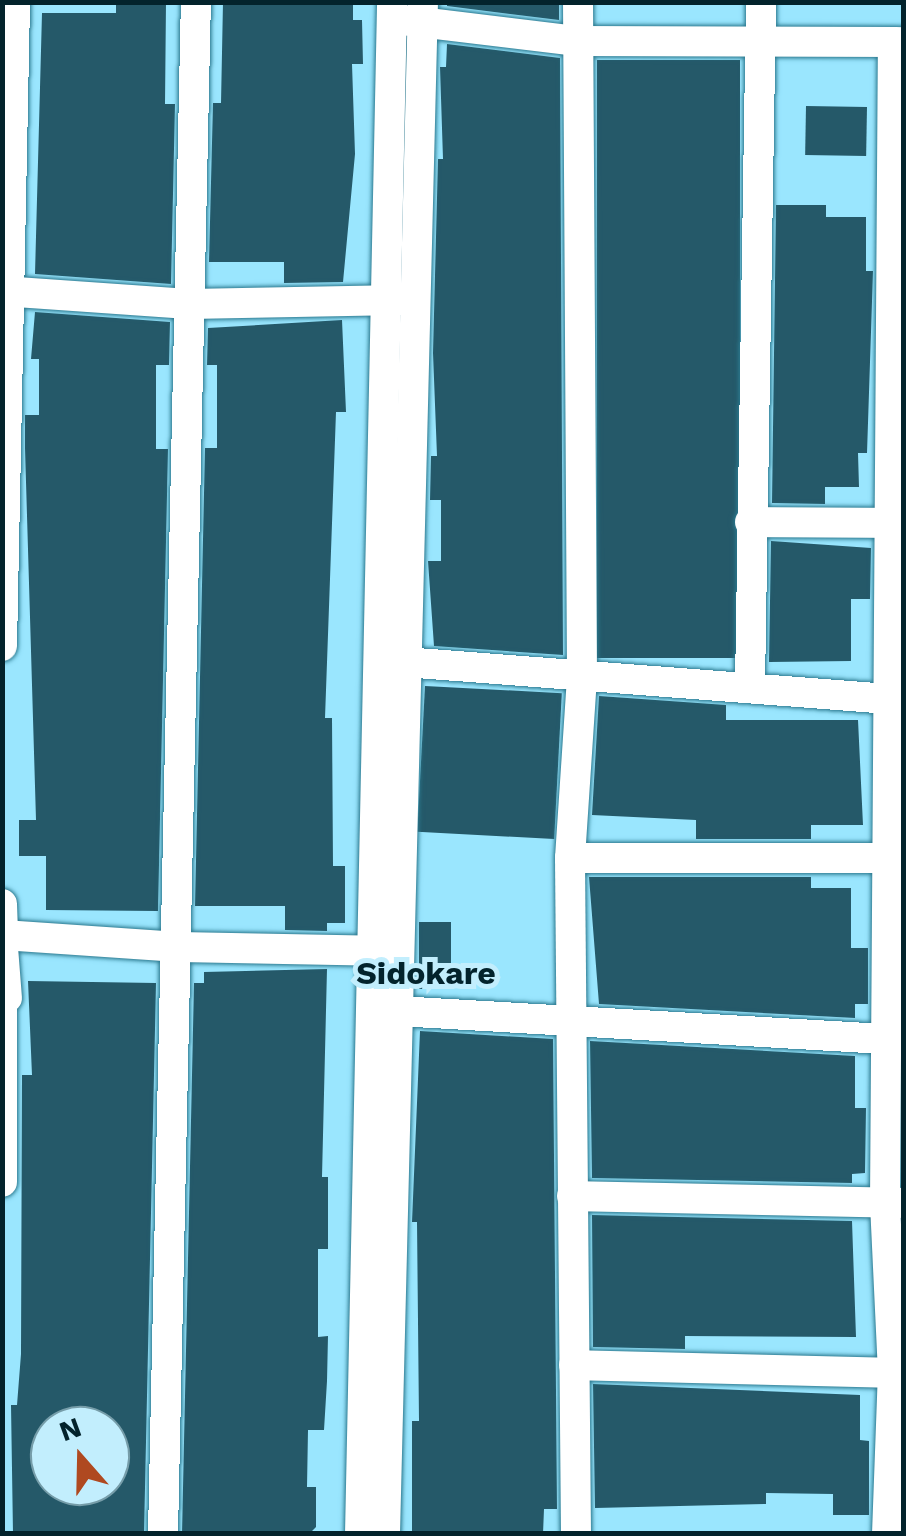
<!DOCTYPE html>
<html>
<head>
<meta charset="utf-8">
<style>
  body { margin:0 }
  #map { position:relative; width:906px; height:1536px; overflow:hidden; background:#9ae6fe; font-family:"Work Sans",sans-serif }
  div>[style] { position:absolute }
  .building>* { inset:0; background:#255969; transform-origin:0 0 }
  .roads { filter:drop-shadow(0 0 2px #2a788e) drop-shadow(0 0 2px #2a788e) }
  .street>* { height:30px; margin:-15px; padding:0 15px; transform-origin:15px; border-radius:15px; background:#fff }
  span { translate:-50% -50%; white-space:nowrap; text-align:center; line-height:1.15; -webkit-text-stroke:10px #c2eefd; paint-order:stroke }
  .quarter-label { font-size:32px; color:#03232c; font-weight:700 }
  .frame { position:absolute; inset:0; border:5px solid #03232c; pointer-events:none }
  .north { position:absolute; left:30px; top:1406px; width:100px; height:100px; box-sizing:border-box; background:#c2eefd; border:2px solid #769da9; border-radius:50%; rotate:340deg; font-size:28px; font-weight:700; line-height:40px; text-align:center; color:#03232c }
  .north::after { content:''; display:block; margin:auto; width:35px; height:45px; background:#af4920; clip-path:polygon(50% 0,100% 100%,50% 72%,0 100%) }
</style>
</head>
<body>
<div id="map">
  <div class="building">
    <i style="clip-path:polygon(116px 2px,166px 2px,165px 104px,175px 104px,171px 284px,35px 274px,42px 13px,116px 13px)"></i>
    <i style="clip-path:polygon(223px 2px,353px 2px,353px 20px,362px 20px,363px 64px,352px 64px,355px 154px,343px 282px,284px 283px,284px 262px,209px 262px,213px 103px,221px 103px)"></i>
    <i style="clip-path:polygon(447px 2px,559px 2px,559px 20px,447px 6px)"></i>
    <i style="clip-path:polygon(447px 44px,560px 58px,563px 655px,434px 646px,428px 561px,441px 561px,441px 500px,430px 500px,431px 456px,437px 456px,433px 353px,438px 159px,443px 159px,440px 67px,446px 67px)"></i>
    <i style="left:597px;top:60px;width:143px;height:598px"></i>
    <i style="left:806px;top:106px;width:61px;height:49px;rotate:1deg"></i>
    <i style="clip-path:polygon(776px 205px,826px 205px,826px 217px,866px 217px,866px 271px,873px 271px,867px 453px,858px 453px,859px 487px,825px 487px,825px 504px,772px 503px)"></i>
    <i style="clip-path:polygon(35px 312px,170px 322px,169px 365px,156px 365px,156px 449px,168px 449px,158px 911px,46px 910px,46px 856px,19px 856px,19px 820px,36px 820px,25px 448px,25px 415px,39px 415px,39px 359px,31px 359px)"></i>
    <i style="clip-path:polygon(342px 320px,346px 412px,336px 412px,325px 718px,332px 718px,333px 866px,345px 866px,345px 923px,327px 923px,327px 931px,285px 930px,285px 906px,195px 906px,205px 448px,217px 448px,217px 365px,207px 365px,208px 328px)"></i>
    <i style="clip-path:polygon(771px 541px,871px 548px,870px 599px,851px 599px,851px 661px,769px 662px)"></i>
    <i style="left:425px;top:686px;width:137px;height:146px;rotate:3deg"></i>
    <i style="clip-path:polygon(599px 696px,726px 705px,726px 720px,858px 720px,863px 825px,811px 825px,811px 839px,696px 839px,696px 820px,592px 815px)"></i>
    <i style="clip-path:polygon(589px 877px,811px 877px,811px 888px,851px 888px,851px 948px,868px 948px,868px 1004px,855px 1004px,855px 1018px,599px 1004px)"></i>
    <i style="left:419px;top:922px;width:32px;height:67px"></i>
    <i style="clip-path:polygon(327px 969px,322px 1177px,328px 1177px,328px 1249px,318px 1249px,318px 1337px,328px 1336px,327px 1381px,324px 1430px,308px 1430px,307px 1487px,316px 1487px,316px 1527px,309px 1534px,182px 1534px,194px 983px,204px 983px,204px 972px)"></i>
    <i style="clip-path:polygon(evenodd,28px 981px,156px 983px,144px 1534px,13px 1534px,11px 1405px,17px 1405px,21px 1354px,22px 1075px,32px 1075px,28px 981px,50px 1426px,110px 1426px,110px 1486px,50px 1486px,50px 1426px)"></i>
    <i style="clip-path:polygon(420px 1031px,553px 1039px,557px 1509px,544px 1509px,543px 1534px,412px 1534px,412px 1421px,419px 1421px,417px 1222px,412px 1222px)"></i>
    <i style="clip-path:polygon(590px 1041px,855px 1056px,855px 1108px,866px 1108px,865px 1173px,852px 1174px,852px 1183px,592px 1178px)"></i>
    <i style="clip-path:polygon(592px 1215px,852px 1221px,856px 1337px,685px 1336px,685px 1349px,593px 1347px)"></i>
    <i style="clip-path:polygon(593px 1384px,860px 1395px,860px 1440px,869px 1441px,869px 1515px,833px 1515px,833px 1494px,766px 1493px,766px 1504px,595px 1508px)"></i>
  </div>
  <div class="roads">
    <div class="street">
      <i style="left:403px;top:20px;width:174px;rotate:6.9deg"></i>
      <i style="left:576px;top:41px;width:328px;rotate:0.2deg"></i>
      <i style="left:2px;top:291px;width:187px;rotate:4deg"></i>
      <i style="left:189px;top:304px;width:212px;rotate:-1.1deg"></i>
      <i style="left:750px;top:522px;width:144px;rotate:0.4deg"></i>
      <i style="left:2px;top:646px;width:644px;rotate:-88.84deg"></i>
      <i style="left:391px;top:661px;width:513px;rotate:4.36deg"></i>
      <i style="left:750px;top:686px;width:684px;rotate:-89.08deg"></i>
      <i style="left:570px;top:858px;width:321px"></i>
      <i style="left:2px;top:904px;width:31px;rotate:88deg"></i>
      <i style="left:3px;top:935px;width:176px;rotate:3.9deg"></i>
      <i style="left:179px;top:947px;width:210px;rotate:1.1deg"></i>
      <i style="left:2px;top:935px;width:63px;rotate:85.5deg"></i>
      <i style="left:2px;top:998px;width:184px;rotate:90deg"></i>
      <i style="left:380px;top:1010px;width:506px;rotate:3.29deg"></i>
      <i style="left:572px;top:1196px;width:332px;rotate:1.2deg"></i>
      <i style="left:574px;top:1365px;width:319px;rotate:1.4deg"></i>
      <i style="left:163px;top:1534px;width:1532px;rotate:-88.77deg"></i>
      <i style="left:360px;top:1534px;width:1532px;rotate:-88.8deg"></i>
      <i style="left:385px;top:1534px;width:1532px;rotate:-88.58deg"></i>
      <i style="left:576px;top:1534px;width:676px;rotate:-90.51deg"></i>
      <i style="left:570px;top:858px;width:183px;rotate:-86.2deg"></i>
      <i style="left:582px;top:675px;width:673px;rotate:-90.34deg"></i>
      <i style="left:887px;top:1534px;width:161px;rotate:-87.9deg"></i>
      <i style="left:893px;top:1373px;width:170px;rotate:-92.7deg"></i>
      <i style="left:885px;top:1203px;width:1161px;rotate:-89.61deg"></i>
    </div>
  </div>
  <div class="quarter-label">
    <span style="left:426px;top:973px">Sidokare</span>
  </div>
  <div class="frame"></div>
  <div class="north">N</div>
</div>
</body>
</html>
